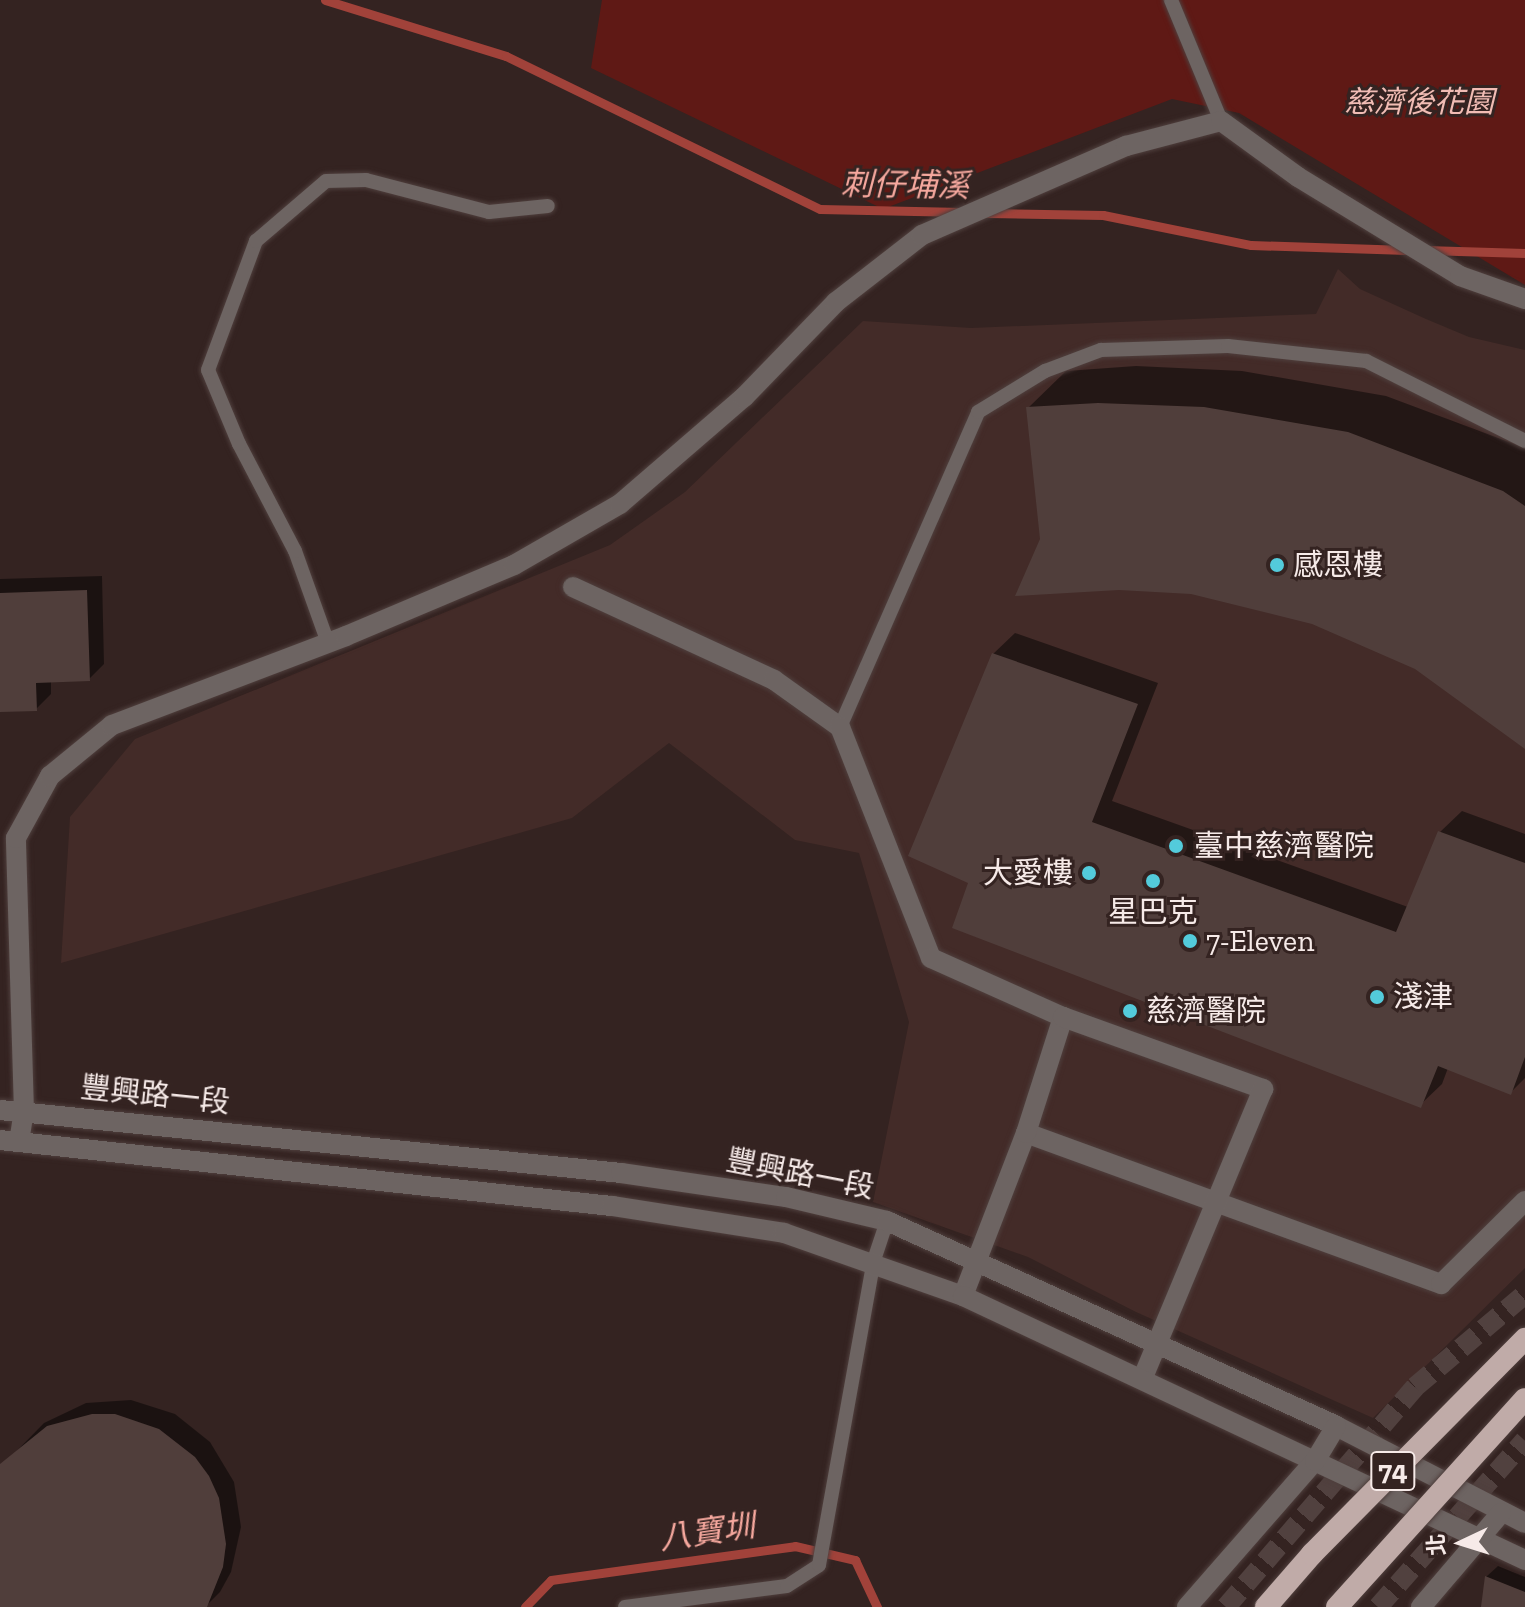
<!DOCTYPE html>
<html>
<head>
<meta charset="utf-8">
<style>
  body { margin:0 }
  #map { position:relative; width:1525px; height:1607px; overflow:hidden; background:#342321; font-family:"Zilla Slab","Noto Sans TC",serif }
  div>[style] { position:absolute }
  .built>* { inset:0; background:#432b28 }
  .green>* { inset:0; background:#5f1915 }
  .shadow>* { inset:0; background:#0007 }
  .stream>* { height:9px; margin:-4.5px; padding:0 4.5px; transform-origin:4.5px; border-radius:4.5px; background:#a1423a }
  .building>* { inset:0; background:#503e3b }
  .minor-tunnel>* { height:20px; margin-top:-10px; transform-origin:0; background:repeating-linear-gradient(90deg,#51413f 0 20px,transparent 0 30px) }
  .roads { filter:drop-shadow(0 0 2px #4f3f3d) drop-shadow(0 0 2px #4f3f3d) }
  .service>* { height:14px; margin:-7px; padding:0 7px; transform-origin:7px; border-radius:7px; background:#6d6462 }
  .minor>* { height:20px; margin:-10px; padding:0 10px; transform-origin:10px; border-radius:10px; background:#6d6462 }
  .tertiary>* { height:20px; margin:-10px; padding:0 10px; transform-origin:10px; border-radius:10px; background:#6d6462 }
  .bridges { filter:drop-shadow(0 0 2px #4f3f3d) drop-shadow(0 0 2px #4f3f3d) }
  .trunk-bridge>* { height:22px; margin:-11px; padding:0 11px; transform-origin:11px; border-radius:11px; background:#c0aba8 }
  .dots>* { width:22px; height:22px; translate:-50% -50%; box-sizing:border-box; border:4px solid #342321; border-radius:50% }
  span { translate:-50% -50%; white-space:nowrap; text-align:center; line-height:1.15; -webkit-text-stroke:6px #342321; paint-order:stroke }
  .shield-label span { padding:2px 6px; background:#342321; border:2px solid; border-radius:6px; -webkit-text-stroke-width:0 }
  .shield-label { font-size:28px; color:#f6eae8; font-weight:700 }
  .park-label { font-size:30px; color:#f1bcb4; font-style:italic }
  .poi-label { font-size:30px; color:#f6eae8 }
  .left { translate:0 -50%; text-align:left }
  .right { translate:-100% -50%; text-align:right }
  .street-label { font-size:30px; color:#f6eae8 }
  .water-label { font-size:32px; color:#f6a89e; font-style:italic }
  .north { position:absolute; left:1421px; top:1503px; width:80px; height:80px; -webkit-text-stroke:6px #342321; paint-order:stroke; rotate:266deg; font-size:22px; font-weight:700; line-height:32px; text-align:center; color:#f6eae8 }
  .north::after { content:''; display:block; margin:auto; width:28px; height:36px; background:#f6eae8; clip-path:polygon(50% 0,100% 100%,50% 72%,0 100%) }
</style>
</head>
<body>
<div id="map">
  <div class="built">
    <i style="clip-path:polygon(1338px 269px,1360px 289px,1426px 319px,1469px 337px,1525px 350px,1525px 1268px,1373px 1418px,1136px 1312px,1028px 1257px,873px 1202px,909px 1022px,859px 853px,795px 840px,669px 743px,572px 818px,61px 963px,70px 817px,135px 739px,610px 545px,685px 492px,863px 321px,971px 328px,1316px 314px)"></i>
  </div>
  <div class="green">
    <i style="clip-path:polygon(602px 0,1525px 0,1525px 285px,1239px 113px,1172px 99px,883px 209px,591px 68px)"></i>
  </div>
  <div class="shadow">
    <i style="clip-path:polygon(1136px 366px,1242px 371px,1386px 396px,1525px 448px,1525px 747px,1416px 668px,1312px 622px,1042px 540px,1028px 408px,1066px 371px)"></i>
    <i style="clip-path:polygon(102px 576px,104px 664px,89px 679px,51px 680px,51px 694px,36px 709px,0 692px,0 579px)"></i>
    <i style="clip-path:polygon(1015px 633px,1158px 683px,1112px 801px,1408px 907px,1440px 832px,1462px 811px,1525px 834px,1525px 1078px,1510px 1093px,1448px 1068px,1442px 1084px,1420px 1105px,971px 882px,993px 654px)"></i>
    <i style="clip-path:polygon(131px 1400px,175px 1414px,210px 1442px,234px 1482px,241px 1527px,231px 1572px,220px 1592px,205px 1607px,0 1607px,0 1468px,44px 1423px,86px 1403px)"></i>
    <i style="clip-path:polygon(1498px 1566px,1525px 1577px,1525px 1607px,1483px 1607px,1486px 1577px)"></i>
  </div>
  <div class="stream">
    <i style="left:325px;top:0;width:189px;rotate:17.2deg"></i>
    <i style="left:506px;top:56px;width:349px;rotate:26deg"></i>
    <i style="left:820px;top:209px;width:142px;rotate:1.2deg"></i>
    <i style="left:988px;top:213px;width:115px;rotate:1deg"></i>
    <i style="left:1103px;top:215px;width:151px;rotate:11.5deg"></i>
    <i style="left:1251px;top:245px;width:156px;rotate:1.8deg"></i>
    <i style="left:1425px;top:250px;width:100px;rotate:1.7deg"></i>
    <i style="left:525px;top:1607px;width:37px;rotate:-46deg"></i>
    <i style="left:551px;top:1580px;width:246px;rotate:-7.9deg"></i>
    <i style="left:795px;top:1546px;width:62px;rotate:13.1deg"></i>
    <i style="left:855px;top:1560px;width:52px;rotate:64.9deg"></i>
  </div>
  <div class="building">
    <i style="clip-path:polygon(1098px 403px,1204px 407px,1348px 432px,1503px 491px,1525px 506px,1525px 749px,1415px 669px,1312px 624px,1191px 594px,1119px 590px,1015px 596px,1040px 539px,1026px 407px)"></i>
    <i style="clip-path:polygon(87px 590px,90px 681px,36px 683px,37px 711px,0 712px,0 593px)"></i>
    <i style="clip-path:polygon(992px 653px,1138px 704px,1092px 822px,1396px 932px,1438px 831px,1525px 863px,1525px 1057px,1511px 1095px,1438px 1066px,1421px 1108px,952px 928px,968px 883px,908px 856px)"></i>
    <i style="clip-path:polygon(92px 1414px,115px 1414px,159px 1429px,195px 1457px,209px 1476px,219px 1498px,226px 1544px,223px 1567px,207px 1607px,0 1607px,0 1464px,47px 1426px)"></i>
    <i style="clip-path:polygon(1485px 1576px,1525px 1592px,1525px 1607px,1481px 1607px)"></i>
  </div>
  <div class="minor-tunnel">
    <i style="left:1226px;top:1607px;width:290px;rotate:-49.3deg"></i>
    <i style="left:1415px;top:1387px;width:144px;rotate:-40.2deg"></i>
    <i style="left:1378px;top:1607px;width:222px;rotate:-48.6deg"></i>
  </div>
  <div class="roads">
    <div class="service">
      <i style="left:1171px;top:0;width:131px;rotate:67.5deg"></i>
      <i style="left:328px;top:643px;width:98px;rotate:-109.7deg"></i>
      <i style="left:295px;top:551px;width:121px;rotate:-117.6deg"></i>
      <i style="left:239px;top:444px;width:80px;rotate:-112.7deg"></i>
      <i style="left:208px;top:370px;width:138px;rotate:-69.6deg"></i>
      <i style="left:256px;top:241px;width:92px;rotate:-40.6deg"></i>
      <i style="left:326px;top:181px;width:40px;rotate:-1.4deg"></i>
      <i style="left:366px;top:180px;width:127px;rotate:14.6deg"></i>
      <i style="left:489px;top:212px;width:59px;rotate:-5.8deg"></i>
      <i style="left:840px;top:727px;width:344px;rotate:-66.3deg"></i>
      <i style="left:978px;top:412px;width:79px;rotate:-31.5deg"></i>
      <i style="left:1045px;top:371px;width:60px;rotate:-20.6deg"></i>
      <i style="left:1101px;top:350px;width:127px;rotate:-1.8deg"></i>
      <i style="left:1228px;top:346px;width:139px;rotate:6.2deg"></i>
      <i style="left:1366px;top:361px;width:178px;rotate:26.7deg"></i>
      <i style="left:625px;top:1607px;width:163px;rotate:-7.4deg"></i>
      <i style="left:787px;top:1586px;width:38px;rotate:-33deg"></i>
      <i style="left:819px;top:1565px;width:310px;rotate:-79.8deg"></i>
      <i style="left:874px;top:1260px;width:41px;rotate:-71.6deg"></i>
    </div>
    <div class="minor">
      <i style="left:573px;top:587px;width:221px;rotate:24.8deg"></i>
      <i style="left:774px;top:680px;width:81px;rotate:35.5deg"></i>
      <i style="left:840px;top:727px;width:248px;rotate:68.5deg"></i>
      <i style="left:931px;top:958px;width:145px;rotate:24.1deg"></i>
      <i style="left:1026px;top:1133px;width:442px;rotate:20deg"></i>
      <i style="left:1441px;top:1284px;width:118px;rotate:-44.7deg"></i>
      <i style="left:19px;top:1142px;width:30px;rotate:-81deg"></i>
      <i style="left:24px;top:1112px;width:274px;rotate:-91.7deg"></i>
      <i style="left:16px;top:838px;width:71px;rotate:-61.3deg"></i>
      <i style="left:50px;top:776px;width:80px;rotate:-39.4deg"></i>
      <i style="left:112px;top:725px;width:250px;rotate:-20.8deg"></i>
      <i style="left:346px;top:636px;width:182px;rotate:-22.9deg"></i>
      <i style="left:514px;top:565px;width:122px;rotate:-29.9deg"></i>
      <i style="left:620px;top:504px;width:164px;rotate:-40.8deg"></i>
      <i style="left:744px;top:397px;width:132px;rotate:-45.9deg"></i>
      <i style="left:836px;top:302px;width:109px;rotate:-37.9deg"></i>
      <i style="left:922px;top:235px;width:223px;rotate:-23.6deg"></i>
      <i style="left:1126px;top:146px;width:98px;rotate:-14.7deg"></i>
      <i style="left:1221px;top:121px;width:95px;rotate:36deg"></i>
      <i style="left:1298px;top:177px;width:190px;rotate:31.4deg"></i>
      <i style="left:1460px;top:276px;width:69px;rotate:19.5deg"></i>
      <i style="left:963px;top:1296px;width:175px;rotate:-68.9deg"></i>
      <i style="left:1026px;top:1133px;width:122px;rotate:-72.3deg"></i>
      <i style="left:1063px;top:1017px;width:213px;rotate:19.8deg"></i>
      <i style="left:1263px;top:1089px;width:314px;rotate:112.6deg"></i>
    </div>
    <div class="tertiary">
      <i style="left:0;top:1110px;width:624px;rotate:5.79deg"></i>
      <i style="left:621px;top:1173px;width:167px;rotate:8.3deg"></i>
      <i style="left:786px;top:1197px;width:104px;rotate:13.4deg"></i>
      <i style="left:887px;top:1221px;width:494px;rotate:24.5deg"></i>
      <i style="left:1336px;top:1426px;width:212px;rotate:27.2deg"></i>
      <i style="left:0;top:1140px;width:616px;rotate:6.16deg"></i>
      <i style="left:612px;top:1206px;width:174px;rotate:8.9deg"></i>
      <i style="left:784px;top:1233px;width:190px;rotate:19.4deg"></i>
      <i style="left:963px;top:1296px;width:621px;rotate:25.16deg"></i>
      <i style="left:1187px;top:1607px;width:194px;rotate:-48.8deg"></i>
      <i style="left:1315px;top:1461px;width:41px;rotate:-59deg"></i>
      <i style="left:1421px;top:1607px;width:123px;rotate:-49.6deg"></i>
    </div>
  </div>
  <div class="bridges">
    <div class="trunk-bridge">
      <i style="left:1266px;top:1607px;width:70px;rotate:-49deg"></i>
      <i style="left:1312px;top:1554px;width:303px;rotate:-45.3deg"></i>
      <i style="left:1337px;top:1607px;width:280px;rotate:-47.9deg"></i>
    </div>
  </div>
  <div class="dots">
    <i style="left:1277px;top:565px;background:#53cbdb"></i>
    <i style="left:1176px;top:846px;background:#53cbdb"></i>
    <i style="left:1089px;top:873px;background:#53cbdb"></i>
    <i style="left:1153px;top:881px;background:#53cbdb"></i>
    <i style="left:1190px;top:941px;background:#53cbdb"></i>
    <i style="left:1377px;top:997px;background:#53cbdb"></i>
    <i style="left:1130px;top:1011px;background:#53cbdb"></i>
  </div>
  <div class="shield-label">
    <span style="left:1393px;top:1471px">74</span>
  </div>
  <div class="park-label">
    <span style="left:1419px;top:102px">慈濟後花園</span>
  </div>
  <div class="poi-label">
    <span class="left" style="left:1293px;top:565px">感恩樓</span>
    <span class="left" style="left:1194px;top:846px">臺中慈濟醫院</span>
    <span class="right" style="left:1073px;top:873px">大愛樓</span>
    <span style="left:1153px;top:912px">星巴克</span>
    <span class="left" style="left:1206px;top:941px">7-Eleven</span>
    <span class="left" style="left:1393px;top:997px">淺津</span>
    <span class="left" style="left:1146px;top:1011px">慈濟醫院</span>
  </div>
  <div class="street-label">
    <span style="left:155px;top:1095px;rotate:6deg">豐興路一段</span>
    <span style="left:800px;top:1174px;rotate:11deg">豐興路一段</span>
  </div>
  <div class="water-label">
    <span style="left:905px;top:185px;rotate:1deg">刺仔埔溪</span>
    <span style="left:707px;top:1532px;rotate:-8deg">八寶圳</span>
  </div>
  <div class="north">北</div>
</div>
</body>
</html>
